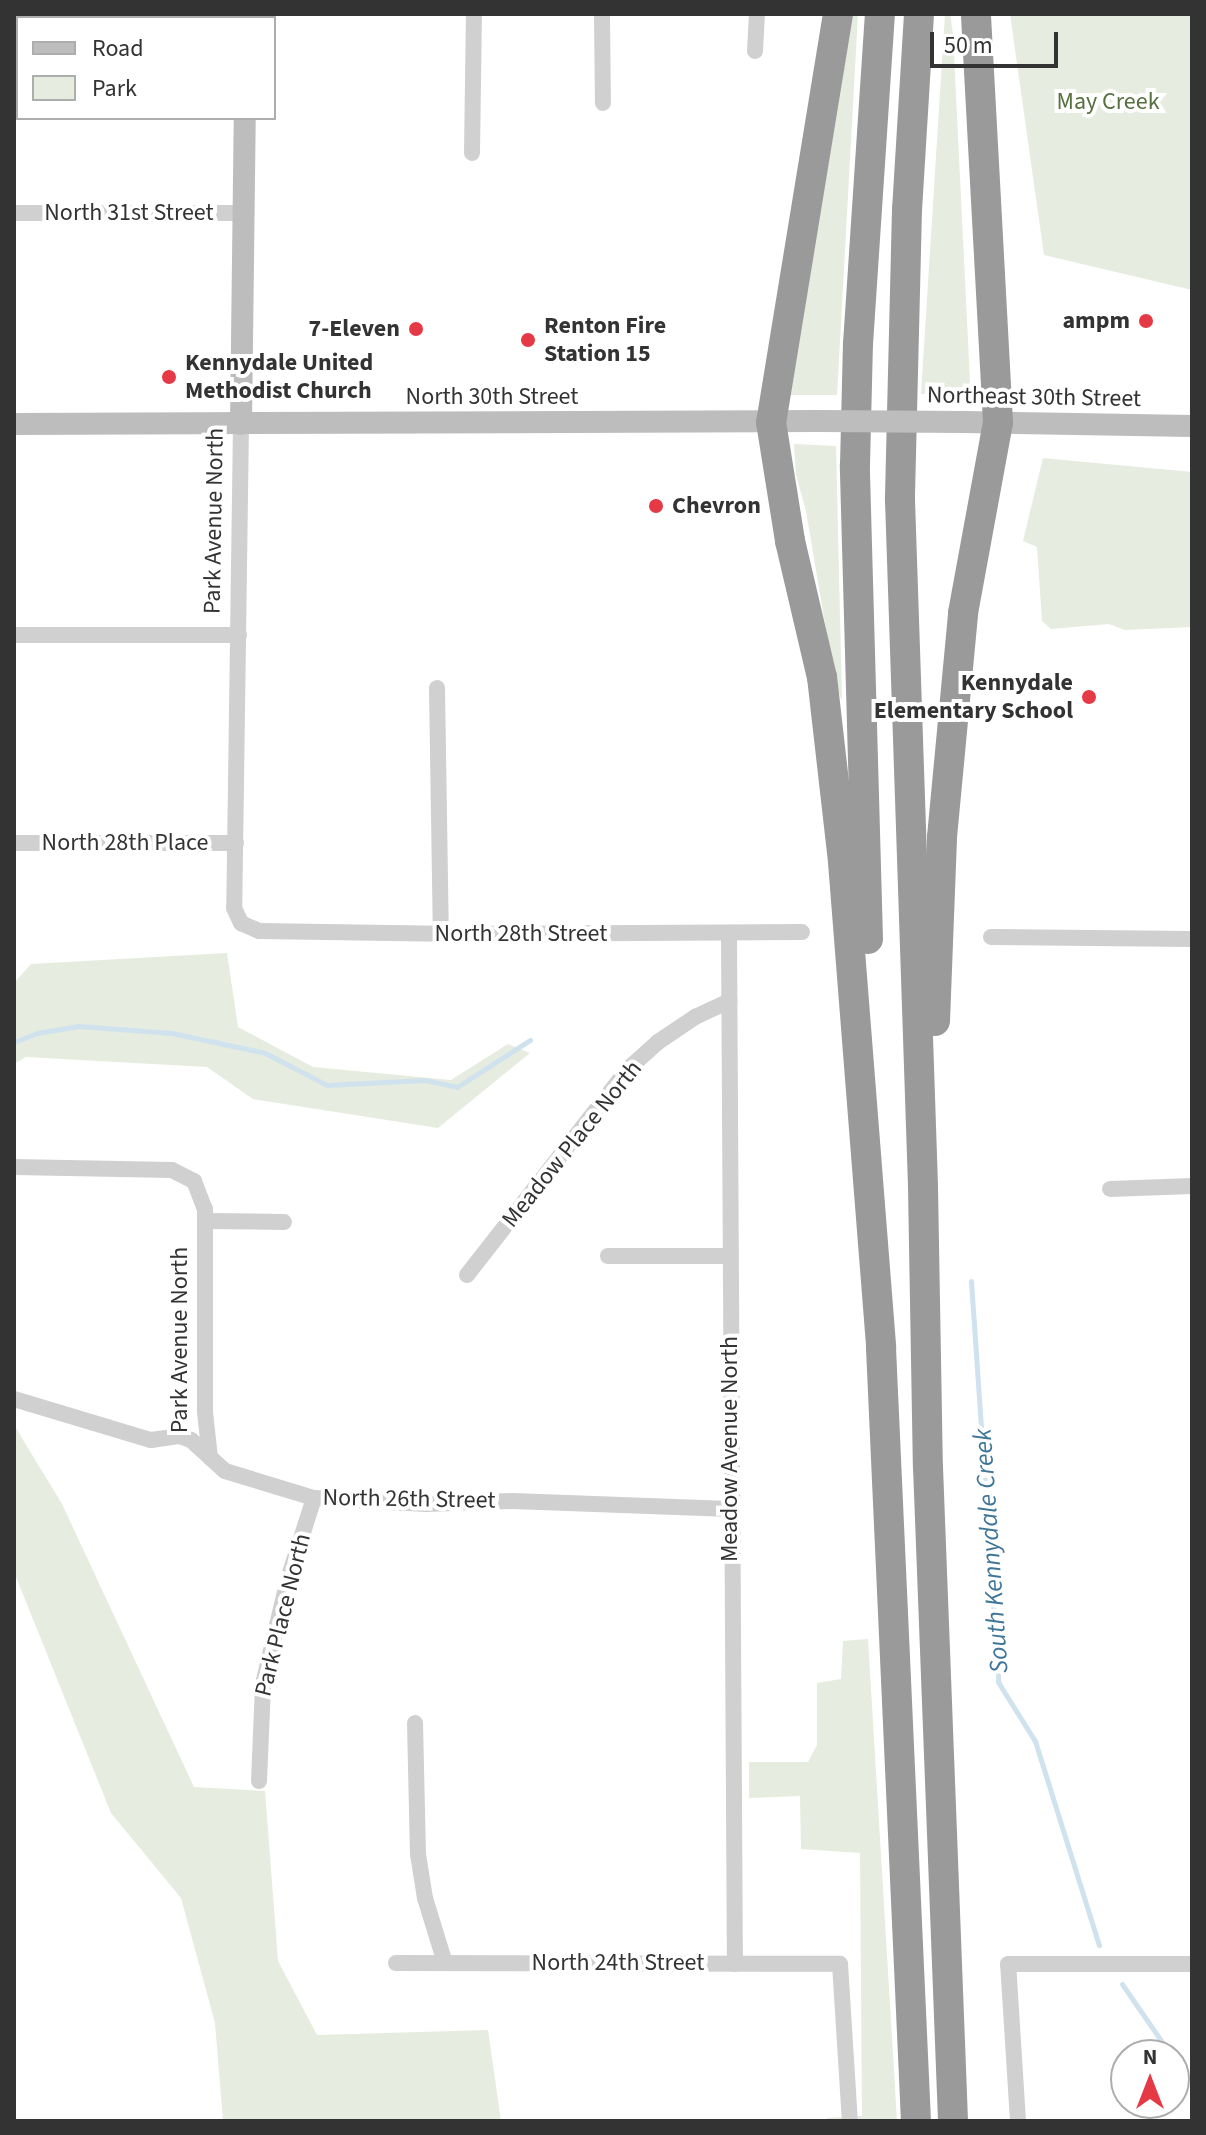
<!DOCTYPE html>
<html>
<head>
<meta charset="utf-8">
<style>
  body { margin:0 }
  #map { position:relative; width:1206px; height:2135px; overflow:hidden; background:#fff; font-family:"Source Sans 3",sans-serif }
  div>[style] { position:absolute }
  .green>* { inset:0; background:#e6ecdf }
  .stream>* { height:5px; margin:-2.5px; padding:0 2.5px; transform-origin:2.5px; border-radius:2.5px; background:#cfe2ee }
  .street>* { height:16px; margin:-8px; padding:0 8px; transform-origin:8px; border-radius:8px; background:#d0d0d0 }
  .secondary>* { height:22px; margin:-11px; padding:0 11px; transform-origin:11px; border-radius:11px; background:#bdbdbd }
  .highway>* { height:30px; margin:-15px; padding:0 15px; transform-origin:15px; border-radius:15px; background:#9a9a9a }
  .secondary-bridge>* { height:22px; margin:-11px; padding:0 11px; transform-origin:11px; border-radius:11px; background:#bdbdbd }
  .dots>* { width:22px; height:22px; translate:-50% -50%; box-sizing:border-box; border:4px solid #fff; border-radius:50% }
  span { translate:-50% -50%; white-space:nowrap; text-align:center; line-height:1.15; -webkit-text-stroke:8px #fff; paint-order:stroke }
  .park-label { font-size:24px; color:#56703f }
  .street-label { font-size:24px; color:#333 }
  .poi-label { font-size:24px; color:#333; font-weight:700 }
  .right { translate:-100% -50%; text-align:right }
  .left { translate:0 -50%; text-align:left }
  .water-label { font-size:26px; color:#3f7597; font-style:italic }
  .frame { position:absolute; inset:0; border:16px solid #333; pointer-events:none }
  .legend { position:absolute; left:16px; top:16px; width:260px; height:104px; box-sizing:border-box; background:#fff; border:2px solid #adadad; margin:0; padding:10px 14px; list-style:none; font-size:24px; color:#333 }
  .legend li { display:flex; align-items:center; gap:16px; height:40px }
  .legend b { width:40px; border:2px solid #adadad }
  .north { position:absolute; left:1110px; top:2039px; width:80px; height:80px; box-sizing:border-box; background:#fff; border:2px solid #adadad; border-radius:50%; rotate:0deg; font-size:22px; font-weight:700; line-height:32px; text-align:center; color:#333 }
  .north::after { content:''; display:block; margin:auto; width:28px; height:36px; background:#e63946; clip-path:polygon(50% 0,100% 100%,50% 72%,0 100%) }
  .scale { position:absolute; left:930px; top:32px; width:128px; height:36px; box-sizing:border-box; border:4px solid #333; border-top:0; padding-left:10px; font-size:24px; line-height:28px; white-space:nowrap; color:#333; -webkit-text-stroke:6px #fff; paint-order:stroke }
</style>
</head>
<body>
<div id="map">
  <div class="green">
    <i style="clip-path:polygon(846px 14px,858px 14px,837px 395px,790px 395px)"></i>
    <i style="clip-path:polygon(945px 14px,950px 14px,953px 34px,970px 382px,965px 394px,921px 394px)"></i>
    <i style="clip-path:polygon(1010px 14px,1192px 14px,1192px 290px,1044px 255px)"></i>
    <i style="clip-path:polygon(794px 444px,836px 446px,842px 701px,835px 683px,806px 511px,796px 475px)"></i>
    <i style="clip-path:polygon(1043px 458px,1192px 472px,1192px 627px,1125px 630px,1109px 624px,1051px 629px,1042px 621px,1037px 547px,1023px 541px)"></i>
    <i style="clip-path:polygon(227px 953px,238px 1027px,313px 1067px,451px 1080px,508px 1044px,530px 1053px,438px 1128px,253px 1099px,207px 1067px,26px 1057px,14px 1064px,14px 983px,31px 964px)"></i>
    <i style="clip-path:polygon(14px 1425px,62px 1504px,194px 1787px,265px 1791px,278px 1961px,317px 2035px,488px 2030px,501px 2121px,223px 2121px,215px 2023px,181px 1898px,111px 1813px,14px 1572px)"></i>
    <i style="clip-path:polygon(868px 1639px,897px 2121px,827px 2121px,827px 2118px,862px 2116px,860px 1853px,801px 1849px,800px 1796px,749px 1798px,749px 1762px,808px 1762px,817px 1745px,817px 1683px,841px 1679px,843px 1641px)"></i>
  </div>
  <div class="stream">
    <i style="left:14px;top:1042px;width:25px;rotate:-21deg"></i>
    <i style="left:37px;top:1033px;width:42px;rotate:-9.7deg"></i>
    <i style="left:78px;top:1026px;width:94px;rotate:4.3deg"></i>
    <i style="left:172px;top:1033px;width:95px;rotate:12.1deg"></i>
    <i style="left:265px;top:1053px;width:70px;rotate:27.3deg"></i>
    <i style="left:327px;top:1085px;width:98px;rotate:-2.9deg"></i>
    <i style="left:425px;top:1080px;width:33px;rotate:12deg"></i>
    <i style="left:457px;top:1087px;width:87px;rotate:-32.8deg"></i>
    <i style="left:971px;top:1281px;width:402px;rotate:86.1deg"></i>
    <i style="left:998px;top:1682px;width:70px;rotate:57.9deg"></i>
    <i style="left:1035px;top:1741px;width:214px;rotate:72.6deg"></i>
    <i style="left:1122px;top:1984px;width:86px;rotate:55.4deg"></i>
    <i style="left:1174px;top:2059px;width:28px;rotate:51deg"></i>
  </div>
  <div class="street">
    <i style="left:602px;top:14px;width:89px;rotate:89.4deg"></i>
    <i style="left:755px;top:51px;width:37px;rotate:-87deg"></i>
    <i style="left:472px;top:153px;width:139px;rotate:-89.2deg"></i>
    <i style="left:14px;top:213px;width:230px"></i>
    <i style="left:241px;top:424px;width:484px;rotate:90.8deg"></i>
    <i style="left:234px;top:908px;width:17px;rotate:65deg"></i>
    <i style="left:241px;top:923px;width:20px;rotate:24deg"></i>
    <i style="left:259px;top:931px;width:182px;rotate:0.9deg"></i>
    <i style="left:441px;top:934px;width:361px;rotate:-0.3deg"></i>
    <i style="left:14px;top:635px;width:225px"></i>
    <i style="left:437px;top:688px;width:246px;rotate:89.1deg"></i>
    <i style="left:14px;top:843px;width:222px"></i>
    <i style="left:729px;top:935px;width:1029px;rotate:89.67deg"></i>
    <i style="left:991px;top:937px;width:201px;rotate:0.6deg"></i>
    <i style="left:14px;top:1167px;width:158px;rotate:1.1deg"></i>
    <i style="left:172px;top:1170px;width:25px;rotate:27deg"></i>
    <i style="left:194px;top:1181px;width:30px;rotate:69deg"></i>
    <i style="left:205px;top:1209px;width:203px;rotate:90deg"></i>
    <i style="left:205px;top:1412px;width:46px;rotate:83.8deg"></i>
    <i style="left:1110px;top:1189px;width:82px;rotate:-2.1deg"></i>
    <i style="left:205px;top:1221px;width:79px;rotate:0.7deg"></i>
    <i style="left:608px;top:1256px;width:121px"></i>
    <i style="left:467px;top:1275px;width:261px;rotate:-52deg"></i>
    <i style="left:628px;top:1069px;width:40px;rotate:-42deg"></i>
    <i style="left:658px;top:1042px;width:45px;rotate:-34deg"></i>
    <i style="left:695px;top:1017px;width:38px;rotate:-25deg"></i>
    <i style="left:14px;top:1399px;width:143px;rotate:16.7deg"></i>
    <i style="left:151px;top:1440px;width:28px;rotate:-8deg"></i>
    <i style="left:179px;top:1436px;width:13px;rotate:18deg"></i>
    <i style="left:191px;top:1440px;width:46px;rotate:42.4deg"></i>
    <i style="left:225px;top:1471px;width:93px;rotate:16.9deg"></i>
    <i style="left:314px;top:1498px;width:112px;rotate:3.1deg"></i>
    <i style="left:426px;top:1504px;width:87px;rotate:-2deg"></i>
    <i style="left:513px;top:1501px;width:217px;rotate:2.1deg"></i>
    <i style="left:415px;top:1723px;width:131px;rotate:88.7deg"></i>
    <i style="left:418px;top:1854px;width:45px;rotate:81deg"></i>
    <i style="left:425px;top:1898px;width:68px;rotate:72.9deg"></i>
    <i style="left:259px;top:1781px;width:97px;rotate:-87.6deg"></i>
    <i style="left:263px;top:1684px;width:108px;rotate:-76.6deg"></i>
    <i style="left:288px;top:1579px;width:85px;rotate:-72.2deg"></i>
    <i style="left:396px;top:1963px;width:444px;rotate:0.1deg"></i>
    <i style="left:840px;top:1964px;width:157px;rotate:86.4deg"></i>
    <i style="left:1018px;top:2121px;width:157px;rotate:-93.6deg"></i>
    <i style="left:1008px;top:1964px;width:184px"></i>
  </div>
  <div class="secondary">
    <i style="left:246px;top:18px;width:4px;rotate:-90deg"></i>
    <i style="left:964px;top:422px;width:228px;rotate:1deg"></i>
    <i style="left:14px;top:424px;width:804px;rotate:-0.21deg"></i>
    <i style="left:241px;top:424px;width:306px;rotate:-89.3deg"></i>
  </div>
  <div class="highway">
    <i style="left:838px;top:14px;width:413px;rotate:99.3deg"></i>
    <i style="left:771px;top:422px;width:121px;rotate:80.9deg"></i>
    <i style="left:790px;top:541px;width:140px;rotate:76.8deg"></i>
    <i style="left:822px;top:677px;width:186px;rotate:83.5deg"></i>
    <i style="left:843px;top:862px;width:487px;rotate:85.5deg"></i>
    <i style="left:881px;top:1348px;width:774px;rotate:87.41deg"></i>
    <i style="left:919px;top:14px;width:195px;rotate:93.5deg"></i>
    <i style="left:907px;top:209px;width:291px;rotate:91.4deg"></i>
    <i style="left:900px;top:500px;width:687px;rotate:88.08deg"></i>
    <i style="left:923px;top:1187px;width:280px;rotate:89deg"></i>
    <i style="left:928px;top:1467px;width:654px;rotate:87.81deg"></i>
    <i style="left:868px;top:939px;width:474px;rotate:-91.6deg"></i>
    <i style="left:855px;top:465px;width:121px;rotate:-88.6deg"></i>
    <i style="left:858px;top:344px;width:331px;rotate:-86.2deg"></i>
    <i style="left:935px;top:1021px;width:184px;rotate:-87.8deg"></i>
    <i style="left:942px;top:837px;width:225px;rotate:-84.6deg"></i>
    <i style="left:963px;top:613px;width:194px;rotate:-79.6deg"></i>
    <i style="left:998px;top:422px;width:409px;rotate:-93.1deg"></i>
  </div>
  <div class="secondary-bridge">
    <i style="left:818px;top:421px;width:146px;rotate:0.4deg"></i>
  </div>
  <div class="dots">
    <i style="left:1146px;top:321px;background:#e63946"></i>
    <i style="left:416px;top:329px;background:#e63946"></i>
    <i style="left:528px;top:340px;background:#e63946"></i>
    <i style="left:169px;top:377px;background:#e63946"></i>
    <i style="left:656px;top:506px;background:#e63946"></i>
    <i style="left:1089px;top:697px;background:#e63946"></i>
  </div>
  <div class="park-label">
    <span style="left:1108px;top:102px">May Creek</span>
  </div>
  <div class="street-label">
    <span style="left:129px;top:213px">North 31st Street</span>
    <span style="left:492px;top:397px">North 30th Street</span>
    <span style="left:1034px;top:397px;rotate:1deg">Northeast 30th Street</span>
    <span style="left:214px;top:521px;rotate:-89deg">Park Avenue North</span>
    <span style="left:125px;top:843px">North 28th Place</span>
    <span style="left:521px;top:934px">North 28th Street</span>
    <span style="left:572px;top:1144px;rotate:-51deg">Meadow Place North</span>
    <span style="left:180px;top:1340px;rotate:-90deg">Park Avenue North</span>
    <span style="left:730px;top:1449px;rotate:-90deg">Meadow Avenue North</span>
    <span style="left:409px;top:1499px;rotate:1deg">North 26th Street</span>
    <span style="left:283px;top:1615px;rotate:-76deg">Park Place North</span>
    <span style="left:618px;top:1963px">North 24th Street</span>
  </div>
  <div class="poi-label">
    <span class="right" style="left:1130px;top:321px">ampm</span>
    <span class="left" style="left:544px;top:340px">Renton Fire<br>Station 15</span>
    <span class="right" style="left:400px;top:329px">7-Eleven</span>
    <span class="left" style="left:185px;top:377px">Kennydale United<br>Methodist Church</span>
    <span class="left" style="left:672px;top:506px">Chevron</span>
    <span class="right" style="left:1073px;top:697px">Kennydale<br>Elementary School</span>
  </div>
  <div class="water-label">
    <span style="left:991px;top:1551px;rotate:-94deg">South Kennydale Creek</span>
  </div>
  <div class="frame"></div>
  <ul class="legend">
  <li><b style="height:10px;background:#bdbdbd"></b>Road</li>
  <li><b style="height:22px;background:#e6ecdf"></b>Park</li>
  </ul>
  <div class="north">N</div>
  <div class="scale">50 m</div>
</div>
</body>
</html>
